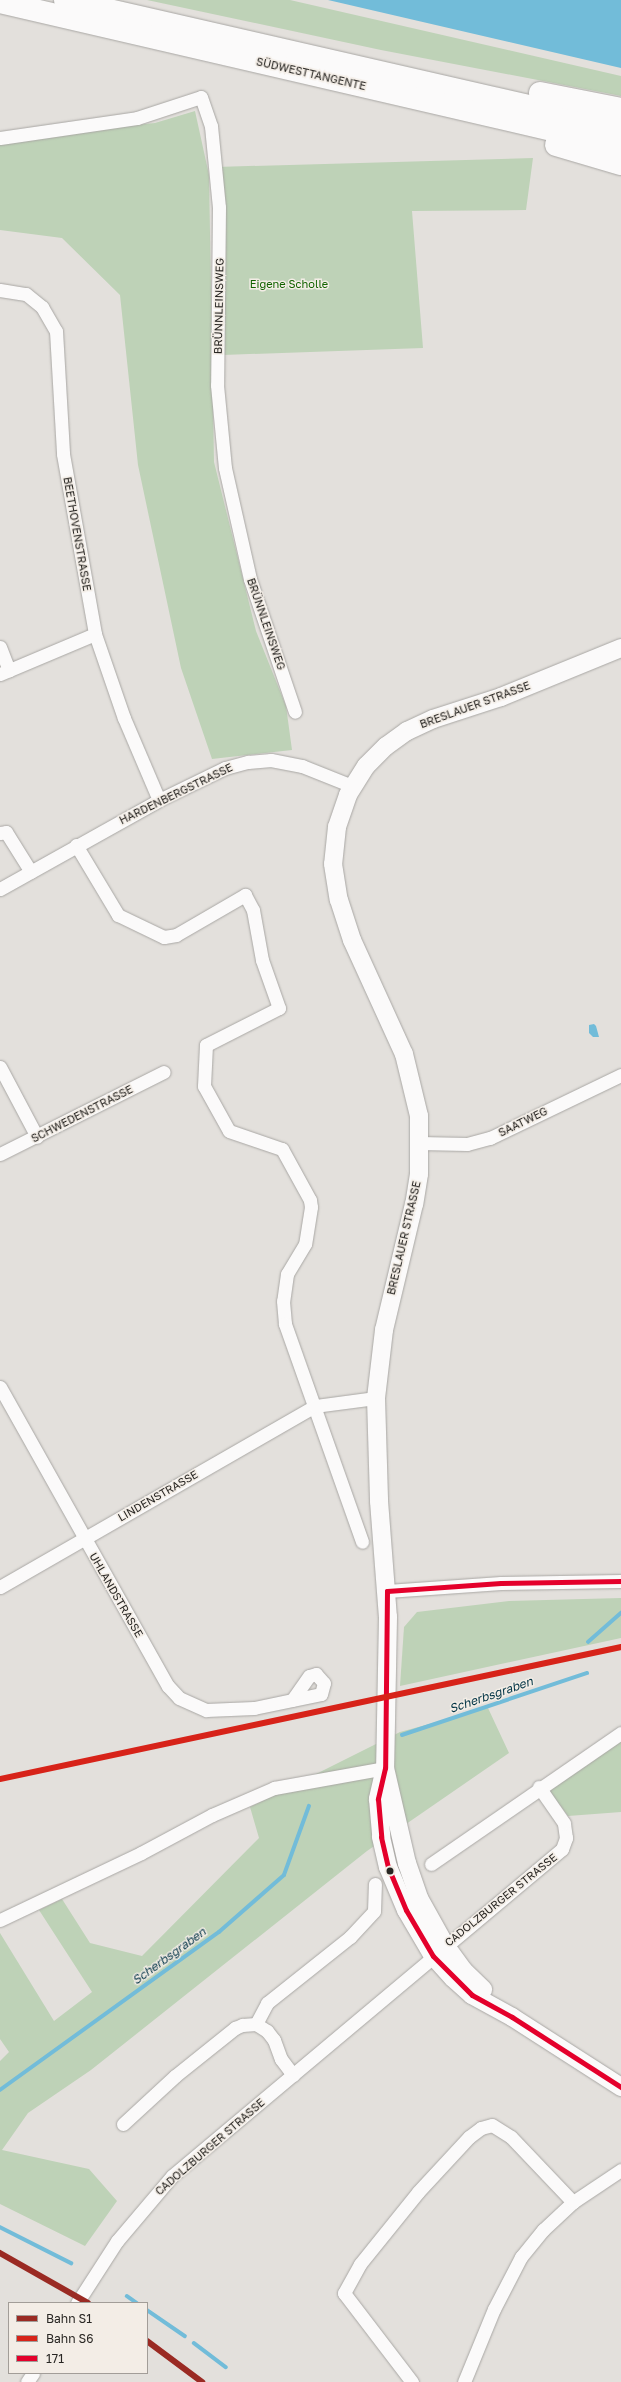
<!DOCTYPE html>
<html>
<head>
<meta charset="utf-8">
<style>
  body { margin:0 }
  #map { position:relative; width:621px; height:2382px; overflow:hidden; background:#e3e0dc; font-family:"Golos Text",sans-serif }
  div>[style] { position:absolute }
  .green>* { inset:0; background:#bed2b7 }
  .water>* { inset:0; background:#72bcd9 }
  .stream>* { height:3.5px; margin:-1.75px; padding:0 1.75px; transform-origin:1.75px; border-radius:1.75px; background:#72bcd9 }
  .roads { filter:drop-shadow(0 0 1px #a9a7a4) drop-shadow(0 0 1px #a9a7a4) }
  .street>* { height:13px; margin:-6.5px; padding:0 6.5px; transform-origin:6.5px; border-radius:6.5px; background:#fbfafa }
  .secondary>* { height:18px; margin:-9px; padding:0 9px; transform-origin:9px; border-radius:9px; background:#fbfafa }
  .highway>* { height:22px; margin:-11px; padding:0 11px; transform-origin:11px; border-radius:11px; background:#fbfafa }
  .bus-1>* { height:5px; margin:-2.5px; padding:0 2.5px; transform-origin:2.5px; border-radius:2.5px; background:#e4002b }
  .rail-1>* { height:6px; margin:-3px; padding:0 3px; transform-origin:3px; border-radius:3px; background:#9a2a23 }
  .rail-2>* { height:6px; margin:-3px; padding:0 3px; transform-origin:3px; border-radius:3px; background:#d72319 }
  .dots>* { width:11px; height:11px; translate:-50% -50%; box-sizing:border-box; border:2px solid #f3ede6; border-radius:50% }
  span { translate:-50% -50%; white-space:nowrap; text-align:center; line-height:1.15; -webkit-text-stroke:3px #f3ede6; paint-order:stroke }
  .street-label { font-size:11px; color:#282623 }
  .park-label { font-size:11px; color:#126300 }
  .water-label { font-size:12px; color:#023445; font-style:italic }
  .legend { position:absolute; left:8px; top:2302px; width:140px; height:72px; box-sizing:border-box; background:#f3ede6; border:1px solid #a29d98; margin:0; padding:5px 7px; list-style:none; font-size:12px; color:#282623 }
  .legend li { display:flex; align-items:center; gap:8px; height:20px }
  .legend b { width:20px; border:1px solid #a29d98 }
</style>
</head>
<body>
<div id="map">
  <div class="green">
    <i style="clip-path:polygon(147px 0,290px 0,621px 76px,621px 96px,381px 50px)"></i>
    <i style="clip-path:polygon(195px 111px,209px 175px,214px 462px,256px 631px,286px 706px,292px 750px,212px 759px,181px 668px,138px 465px,120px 295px,62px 238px,0 230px,0 139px,155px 123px)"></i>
    <i style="clip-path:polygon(533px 158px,526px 210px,412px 211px,423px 348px,223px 355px,216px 167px)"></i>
    <i style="clip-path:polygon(621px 1598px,621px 1638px,400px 1686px,404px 1627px,417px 1612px,509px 1601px)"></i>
    <i style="clip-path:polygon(488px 1708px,509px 1753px,367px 1851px,91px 2070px,28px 2113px,2px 2150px,89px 2169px,117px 2201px,85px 2246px,0 2204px,0 2061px,9px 2052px,0 2039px,0 1933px,54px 2021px,92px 1992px,39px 1910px,62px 1899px,90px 1943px,142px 1956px,259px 1838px,250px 1807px,400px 1732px)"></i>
    <i style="clip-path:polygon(621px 1741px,621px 1812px,568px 1816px,548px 1790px)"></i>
  </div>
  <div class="water">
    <i style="clip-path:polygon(328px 0,621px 0,621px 68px)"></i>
    <i style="clip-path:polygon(594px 1024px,596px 1026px,599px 1037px,593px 1037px,589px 1033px,589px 1025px)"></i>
  </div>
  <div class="stream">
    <i style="left:588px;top:1642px;width:44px;rotate:-41.3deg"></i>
    <i style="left:402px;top:1735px;width:195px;rotate:-18.5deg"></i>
    <i style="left:0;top:2090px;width:270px;rotate:-35.8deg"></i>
    <i style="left:219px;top:1932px;width:86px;rotate:-41.2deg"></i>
    <i style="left:284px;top:1875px;width:73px;rotate:-70.1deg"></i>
    <i style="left:0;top:2227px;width:80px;rotate:26.9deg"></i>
    <i style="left:127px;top:2296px;width:12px;rotate:35deg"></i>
    <i style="left:147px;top:2310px;width:46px;rotate:34.4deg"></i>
    <i style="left:194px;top:2343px;width:40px;rotate:37deg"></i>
  </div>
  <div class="roads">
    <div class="street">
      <i style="left:0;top:138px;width:138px;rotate:-8.3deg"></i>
      <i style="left:137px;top:118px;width:67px;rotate:-18.2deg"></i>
      <i style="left:201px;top:97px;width:31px;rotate:71deg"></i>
      <i style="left:211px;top:126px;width:81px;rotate:84.4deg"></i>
      <i style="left:219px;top:207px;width:178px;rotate:90.6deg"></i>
      <i style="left:217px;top:385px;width:83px;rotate:84.5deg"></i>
      <i style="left:225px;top:468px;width:114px;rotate:77.3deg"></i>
      <i style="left:250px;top:579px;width:140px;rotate:71.3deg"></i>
      <i style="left:0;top:290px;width:26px;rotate:9deg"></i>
      <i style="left:26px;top:294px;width:21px;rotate:39deg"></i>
      <i style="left:42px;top:307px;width:28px;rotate:60deg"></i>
      <i style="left:56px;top:331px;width:123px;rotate:86.7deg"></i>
      <i style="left:63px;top:454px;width:183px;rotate:79.9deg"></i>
      <i style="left:95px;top:634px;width:89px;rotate:71deg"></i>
      <i style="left:124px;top:718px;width:89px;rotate:66.9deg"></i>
      <i style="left:0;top:647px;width:25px;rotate:69deg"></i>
      <i style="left:0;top:674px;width:103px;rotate:-22.8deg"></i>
      <i style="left:0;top:833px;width:6px;rotate:-9deg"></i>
      <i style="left:6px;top:832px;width:47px;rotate:58deg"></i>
      <i style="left:76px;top:845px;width:82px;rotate:59deg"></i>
      <i style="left:118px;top:915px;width:51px;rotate:25.6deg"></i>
      <i style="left:164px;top:937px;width:12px;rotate:-9deg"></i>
      <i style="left:176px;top:935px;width:80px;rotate:-30.1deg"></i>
      <i style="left:245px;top:895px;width:17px;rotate:62deg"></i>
      <i style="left:253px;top:910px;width:51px;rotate:79.8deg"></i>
      <i style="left:262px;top:960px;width:51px;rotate:70.5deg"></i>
      <i style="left:279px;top:1008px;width:82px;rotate:153.1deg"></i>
      <i style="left:206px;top:1045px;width:41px;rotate:92.8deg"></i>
      <i style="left:204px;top:1086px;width:51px;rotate:60.9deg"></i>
      <i style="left:229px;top:1131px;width:56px;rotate:18.8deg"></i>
      <i style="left:282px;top:1149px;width:58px;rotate:61.2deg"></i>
      <i style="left:310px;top:1200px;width:7px;rotate:82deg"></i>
      <i style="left:311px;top:1207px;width:37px;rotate:99deg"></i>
      <i style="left:305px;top:1244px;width:35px;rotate:121deg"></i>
      <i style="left:287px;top:1274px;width:27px;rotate:98deg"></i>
      <i style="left:283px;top:1301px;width:23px;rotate:85deg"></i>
      <i style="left:285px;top:1324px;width:231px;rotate:70.5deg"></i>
      <i style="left:0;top:889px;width:182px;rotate:-29.2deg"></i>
      <i style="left:159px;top:800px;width:73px;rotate:-25.9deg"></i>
      <i style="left:225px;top:768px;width:24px;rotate:-15deg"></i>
      <i style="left:248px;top:762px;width:23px;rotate:-5deg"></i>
      <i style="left:271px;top:760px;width:32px;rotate:11deg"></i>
      <i style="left:302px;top:766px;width:54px;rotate:21.8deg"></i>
      <i style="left:0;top:1067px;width:79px;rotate:62.1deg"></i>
      <i style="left:419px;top:1143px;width:48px;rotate:1.2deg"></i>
      <i style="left:467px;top:1144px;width:24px;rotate:-15deg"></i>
      <i style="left:490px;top:1138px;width:145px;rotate:-25.7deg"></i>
      <i style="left:0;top:1154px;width:183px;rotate:-26.6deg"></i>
      <i style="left:0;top:1387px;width:343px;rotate:60.7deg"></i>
      <i style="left:168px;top:1686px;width:16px;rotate:47deg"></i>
      <i style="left:179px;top:1698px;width:30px;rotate:24deg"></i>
      <i style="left:206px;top:1710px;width:48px;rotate:-2.4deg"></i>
      <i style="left:254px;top:1708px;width:68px;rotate:-11.8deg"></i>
      <i style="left:321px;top:1694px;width:11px;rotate:-75deg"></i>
      <i style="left:324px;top:1683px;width:12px;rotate:-132deg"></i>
      <i style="left:316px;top:1674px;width:7px;rotate:164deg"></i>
      <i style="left:309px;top:1676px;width:29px;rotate:125deg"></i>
      <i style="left:0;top:1587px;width:363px;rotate:-29.9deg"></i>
      <i style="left:315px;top:1406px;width:62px;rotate:-7.5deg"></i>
      <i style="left:387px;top:1591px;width:114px;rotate:-4deg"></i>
      <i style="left:501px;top:1583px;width:120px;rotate:-1deg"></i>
      <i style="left:431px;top:1864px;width:231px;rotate:-34.6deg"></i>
      <i style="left:0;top:1920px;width:156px;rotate:-25.4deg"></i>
      <i style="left:141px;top:1853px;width:81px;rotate:-28.2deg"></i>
      <i style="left:212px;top:1815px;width:68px;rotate:-23.5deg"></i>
      <i style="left:274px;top:1788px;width:113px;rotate:-10.2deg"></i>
      <i style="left:256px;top:2024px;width:24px;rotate:-62deg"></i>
      <i style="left:267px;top:2003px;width:106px;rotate:-38.5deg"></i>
      <i style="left:350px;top:1937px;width:35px;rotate:-47deg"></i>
      <i style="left:374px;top:1911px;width:27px;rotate:-88deg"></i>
      <i style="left:123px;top:2124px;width:71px;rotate:-42.7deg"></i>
      <i style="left:175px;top:2076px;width:77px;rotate:-38.7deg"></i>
      <i style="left:235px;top:2028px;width:8px;rotate:-23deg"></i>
      <i style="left:242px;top:2025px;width:14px;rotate:-4deg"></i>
      <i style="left:256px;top:2024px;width:13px;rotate:32deg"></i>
      <i style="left:267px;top:2031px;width:11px;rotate:52deg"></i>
      <i style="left:274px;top:2040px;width:20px;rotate:70deg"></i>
      <i style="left:281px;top:2059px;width:20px;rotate:53deg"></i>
      <i style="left:77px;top:2303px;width:74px;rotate:-57.2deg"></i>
      <i style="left:117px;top:2241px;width:85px;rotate:-49.8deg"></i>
      <i style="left:172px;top:2176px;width:509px;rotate:-39.98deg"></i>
      <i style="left:562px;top:1849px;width:12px;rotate:-70deg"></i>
      <i style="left:566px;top:1838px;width:15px;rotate:-98deg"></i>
      <i style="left:564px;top:1823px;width:44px;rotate:-124.8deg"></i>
      <i style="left:27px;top:2382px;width:11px;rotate:-56deg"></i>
      <i style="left:412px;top:2382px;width:112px;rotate:-127.4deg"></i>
      <i style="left:344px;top:2293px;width:33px;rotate:-61deg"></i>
      <i style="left:360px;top:2264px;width:92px;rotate:-51.1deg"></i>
      <i style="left:418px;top:2192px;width:75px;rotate:-47.2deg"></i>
      <i style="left:469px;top:2137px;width:15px;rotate:-37deg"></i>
      <i style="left:481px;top:2128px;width:11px;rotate:-15deg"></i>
      <i style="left:492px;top:2125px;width:22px;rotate:32deg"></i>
      <i style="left:511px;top:2137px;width:90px;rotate:46.4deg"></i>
      <i style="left:464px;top:2382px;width:79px;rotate:-67.7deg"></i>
      <i style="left:494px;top:2309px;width:59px;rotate:-62.6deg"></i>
      <i style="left:521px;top:2257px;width:35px;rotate:-51deg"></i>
      <i style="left:543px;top:2230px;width:41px;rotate:-43deg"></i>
      <i style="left:573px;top:2202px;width:58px;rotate:-33.7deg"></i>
    </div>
    <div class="secondary">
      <i style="left:621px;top:648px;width:130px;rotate:157.8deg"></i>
      <i style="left:501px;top:697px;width:71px;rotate:162.1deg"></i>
      <i style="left:433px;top:719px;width:29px;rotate:155deg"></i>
      <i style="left:407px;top:731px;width:26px;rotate:144deg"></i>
      <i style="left:386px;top:746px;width:28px;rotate:135deg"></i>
      <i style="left:366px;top:766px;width:34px;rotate:122deg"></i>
      <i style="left:348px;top:795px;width:34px;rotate:109deg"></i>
      <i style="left:337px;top:827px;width:37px;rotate:96deg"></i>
      <i style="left:333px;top:864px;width:36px;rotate:81deg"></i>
      <i style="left:339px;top:900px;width:42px;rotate:72deg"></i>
      <i style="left:352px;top:940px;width:125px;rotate:65.5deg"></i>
      <i style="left:404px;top:1054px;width:64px;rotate:76.4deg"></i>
      <i style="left:419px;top:1116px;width:58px;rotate:90deg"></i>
      <i style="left:419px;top:1174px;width:30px;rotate:99deg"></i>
      <i style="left:414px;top:1204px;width:130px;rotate:103.4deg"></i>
      <i style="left:384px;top:1330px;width:68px;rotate:96.7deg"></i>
      <i style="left:376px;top:1398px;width:103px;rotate:88.3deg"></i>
      <i style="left:379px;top:1501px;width:116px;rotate:85.6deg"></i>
      <i style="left:388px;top:1617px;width:151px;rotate:91.1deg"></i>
      <i style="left:385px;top:1768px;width:32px;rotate:103deg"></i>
      <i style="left:378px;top:1799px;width:38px;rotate:85deg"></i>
      <i style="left:381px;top:1837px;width:31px;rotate:77deg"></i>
      <i style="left:388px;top:1867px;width:47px;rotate:67.3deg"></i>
      <i style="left:406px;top:1910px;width:53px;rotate:59.6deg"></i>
      <i style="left:433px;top:1956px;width:30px;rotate:48deg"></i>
      <i style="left:453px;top:1978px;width:25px;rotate:42deg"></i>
      <i style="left:472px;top:1995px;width:46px;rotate:28.8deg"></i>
      <i style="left:512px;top:2017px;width:130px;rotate:32.7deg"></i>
      <i style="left:385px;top:1768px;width:98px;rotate:77deg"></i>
      <i style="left:407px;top:1863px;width:37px;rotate:71deg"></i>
      <i style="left:419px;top:1898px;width:54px;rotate:61deg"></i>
      <i style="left:445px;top:1945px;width:31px;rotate:54deg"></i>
      <i style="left:463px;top:1970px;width:28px;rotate:44deg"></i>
    </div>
    <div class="highway">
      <i style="left:65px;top:0;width:570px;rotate:12.87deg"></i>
      <i style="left:0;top:2px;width:637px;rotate:13.06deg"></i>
      <i style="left:540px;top:93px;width:83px;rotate:11.2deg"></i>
      <i style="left:556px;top:145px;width:68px;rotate:16.3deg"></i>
    </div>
  </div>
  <div class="bus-1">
    <i style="left:387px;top:1591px;width:177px;rotate:90.6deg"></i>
    <i style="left:385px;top:1768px;width:32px;rotate:103deg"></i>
    <i style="left:378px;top:1799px;width:38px;rotate:85deg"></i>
    <i style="left:381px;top:1837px;width:31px;rotate:77deg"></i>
    <i style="left:388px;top:1867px;width:47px;rotate:67.3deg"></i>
    <i style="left:406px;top:1910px;width:53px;rotate:59.6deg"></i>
    <i style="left:433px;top:1956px;width:55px;rotate:45deg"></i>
    <i style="left:472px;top:1995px;width:46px;rotate:28.8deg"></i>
    <i style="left:512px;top:2017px;width:130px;rotate:32.7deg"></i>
    <i style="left:387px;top:1591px;width:114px;rotate:-4deg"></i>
    <i style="left:501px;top:1583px;width:120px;rotate:-1deg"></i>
  </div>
  <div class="rail-1">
    <i style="left:0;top:2253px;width:101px;rotate:29.6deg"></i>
    <i style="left:147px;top:2341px;width:69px;rotate:36.7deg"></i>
  </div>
  <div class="rail-2">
    <i style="left:0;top:1779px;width:635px;rotate:-12deg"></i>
  </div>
  <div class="dots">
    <i style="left:390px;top:1871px;background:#282623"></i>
  </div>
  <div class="street-label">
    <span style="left:311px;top:74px;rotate:13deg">SÜDWESTTANGENTE</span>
    <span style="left:219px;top:306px;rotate:-89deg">BRÜNNLEINSWEG</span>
    <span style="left:77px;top:534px;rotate:80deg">BEETHOVENSTRASSE</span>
    <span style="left:266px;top:624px;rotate:71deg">BRÜNNLEINSWEG</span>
    <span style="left:475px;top:705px;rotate:-20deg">BRESLAUER STRASSE</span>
    <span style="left:176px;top:794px;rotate:-26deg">HARDENBERGSTRASSE</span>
    <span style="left:82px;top:1114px;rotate:-27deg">SCHWEDENSTRASSE</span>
    <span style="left:523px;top:1122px;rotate:-26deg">SAATWEG</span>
    <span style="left:404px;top:1238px;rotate:-77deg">BRESLAUER STRASSE</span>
    <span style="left:158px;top:1496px;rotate:-30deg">LINDENSTRASSE</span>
    <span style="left:116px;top:1595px;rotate:60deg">UHLANDSTRASSE</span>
    <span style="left:501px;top:1900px;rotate:-39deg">CADOLZBURGER STRASSE</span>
    <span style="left:210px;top:2147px;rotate:-41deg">CADOLZBURGER STRASSE</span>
  </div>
  <div class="park-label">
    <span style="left:289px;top:284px">Eigene Scholle</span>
  </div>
  <div class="water-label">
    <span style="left:491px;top:1695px;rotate:-19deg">Scherbsgraben</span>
    <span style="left:169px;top:1956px;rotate:-36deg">Scherbsgraben</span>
  </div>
  <ul class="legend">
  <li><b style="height:5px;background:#9a2a23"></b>Bahn S1</li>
  <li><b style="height:5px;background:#d72319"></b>Bahn S6</li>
  <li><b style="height:5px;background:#e4002b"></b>171</li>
  </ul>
</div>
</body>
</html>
